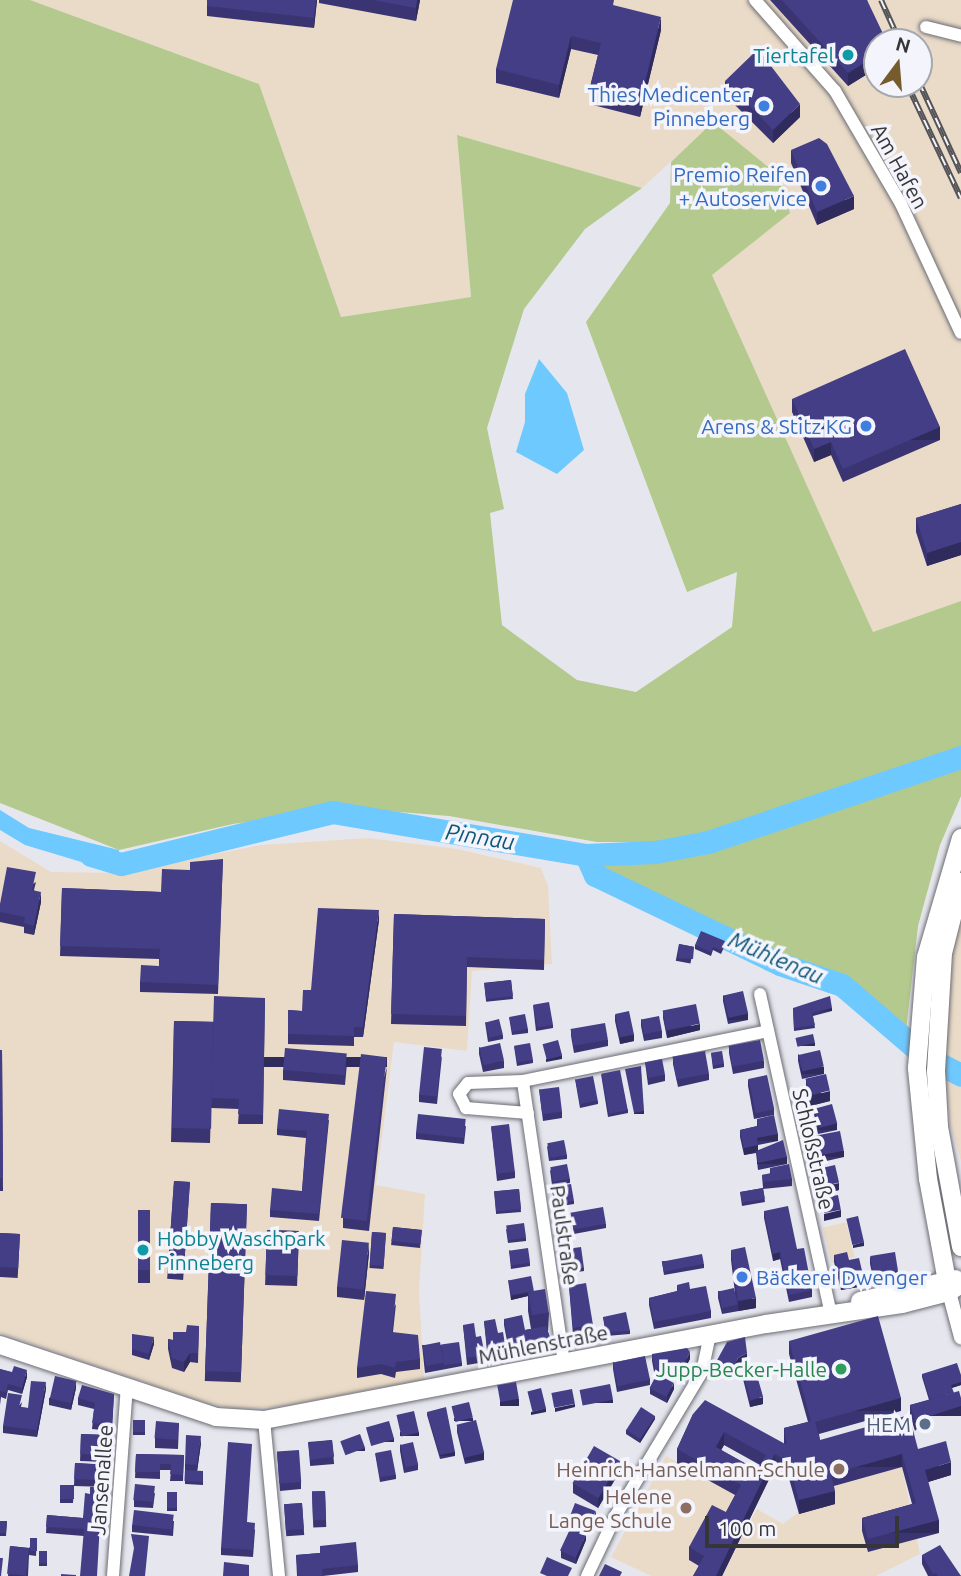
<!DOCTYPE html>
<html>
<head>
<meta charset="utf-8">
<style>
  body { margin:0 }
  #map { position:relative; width:961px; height:1576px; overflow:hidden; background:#e6e7ee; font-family:Ubuntu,sans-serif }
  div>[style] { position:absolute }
  .industrial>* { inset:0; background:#eadbc8; transform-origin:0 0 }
  .green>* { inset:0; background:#b4c98d }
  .water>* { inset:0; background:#6ec9ff }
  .river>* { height:23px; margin:-11.5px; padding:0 11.5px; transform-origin:11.5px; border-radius:11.5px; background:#6ec9ff }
  .roads { filter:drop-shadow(0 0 2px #6c6c73) drop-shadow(0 0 2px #6c6c73) }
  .minor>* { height:12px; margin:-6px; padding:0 6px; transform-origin:6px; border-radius:6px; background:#fff }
  .tertiary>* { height:14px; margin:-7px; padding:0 7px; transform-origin:7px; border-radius:7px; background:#fff }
  .secondary>* { height:18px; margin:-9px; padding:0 9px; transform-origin:9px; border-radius:9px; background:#fff }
  .rail>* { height:6px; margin-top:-3px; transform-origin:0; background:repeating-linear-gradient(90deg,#f3f4fc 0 10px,#535357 0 20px); box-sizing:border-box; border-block:2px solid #535357 }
  .wall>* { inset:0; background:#3a3572; transform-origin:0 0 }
  .shaded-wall>* { inset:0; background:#2f2b5d; transform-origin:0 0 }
  .building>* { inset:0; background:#433e85; transform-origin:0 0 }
  .dots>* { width:19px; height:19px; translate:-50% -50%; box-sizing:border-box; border:4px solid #f3f4fc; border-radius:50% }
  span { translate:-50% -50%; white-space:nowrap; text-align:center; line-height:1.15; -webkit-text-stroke:7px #f3f4fc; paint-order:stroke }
  .culture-label { font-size:21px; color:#0d838f }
  .right { translate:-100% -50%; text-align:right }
  .left { translate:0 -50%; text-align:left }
  .shop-label { font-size:21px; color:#366cbe }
  .street-label { font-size:21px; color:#363639 }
  .leisure-label { font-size:21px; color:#27864d }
  .service-label { font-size:21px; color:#4e5e75 }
  .education-label { font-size:21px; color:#785e54 }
  .water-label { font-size:23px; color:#0e5679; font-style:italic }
  .north { position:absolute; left:863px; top:28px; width:70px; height:70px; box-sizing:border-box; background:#f3f4fc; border:2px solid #a7a8ae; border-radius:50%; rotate:16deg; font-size:19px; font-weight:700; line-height:28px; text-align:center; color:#363639 }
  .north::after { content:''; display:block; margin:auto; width:24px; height:32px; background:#765b2d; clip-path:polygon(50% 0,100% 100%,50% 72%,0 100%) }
  .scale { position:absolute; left:705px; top:1516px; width:194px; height:32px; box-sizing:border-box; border:4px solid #363639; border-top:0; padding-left:9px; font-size:21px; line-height:24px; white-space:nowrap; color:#363639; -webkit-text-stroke:5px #f3f4fc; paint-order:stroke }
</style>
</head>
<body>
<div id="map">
  <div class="industrial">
    <i style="clip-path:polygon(evenodd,30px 0,961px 0,961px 601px,873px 632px,712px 275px,713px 123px,642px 188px,457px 135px,471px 297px,341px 317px,259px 84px,30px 0,877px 42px,919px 42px,919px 84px,877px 84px,877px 42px)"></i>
    <i style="clip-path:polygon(368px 838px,457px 849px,541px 868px,548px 886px,552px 964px,472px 971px,467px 1051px,394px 1042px,376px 1185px,425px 1194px,419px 1290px,424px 1380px,284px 1406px,237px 1409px,206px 1403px,0 1333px,0 841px,51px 872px,118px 873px,261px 845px)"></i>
    <i style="clip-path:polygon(961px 902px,961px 1161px,950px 1125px,943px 1050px,952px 942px)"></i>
    <i style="left:846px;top:1222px;width:36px;height:24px;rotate:76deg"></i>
    <i style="clip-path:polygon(666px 1456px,741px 1498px,689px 1560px,704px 1569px,700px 1576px,651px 1576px,611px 1557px)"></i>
    <i style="clip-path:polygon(902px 1467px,920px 1554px,876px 1576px,720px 1576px,757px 1509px,783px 1524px,831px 1487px)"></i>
  </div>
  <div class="green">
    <i style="clip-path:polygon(0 0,30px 0,259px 84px,341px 317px,471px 297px,457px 135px,642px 188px,585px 229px,524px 309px,487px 428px,504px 509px,490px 513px,502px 625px,577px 680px,636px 692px,732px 627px,737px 572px,687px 592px,586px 322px,670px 203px,671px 162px,713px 122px,778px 175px,790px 213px,712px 275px,873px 632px,961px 601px,961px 796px,940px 845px,918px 926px,905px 1039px,842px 985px,780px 964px,595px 875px,586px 855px,655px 852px,702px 842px,597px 842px,449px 816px,349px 808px,233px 824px,119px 850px,0 803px)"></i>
  </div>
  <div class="water">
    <i style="clip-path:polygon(539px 359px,567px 393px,584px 450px,557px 474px,516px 452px,525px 422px,525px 394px)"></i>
    <i style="clip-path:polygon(0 810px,29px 828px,119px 850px,118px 873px,25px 845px,0 830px)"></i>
  </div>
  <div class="river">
    <i style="left:91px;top:855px;width:31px;rotate:17deg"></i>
    <i style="left:121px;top:864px;width:217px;rotate:-13.8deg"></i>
    <i style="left:332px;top:812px;width:258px;rotate:9.6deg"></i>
    <i style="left:586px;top:855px;width:69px;rotate:-2.5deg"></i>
    <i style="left:655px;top:852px;width:54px;rotate:-10.7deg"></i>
    <i style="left:708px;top:842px;width:267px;rotate:-18.6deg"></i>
    <i style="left:586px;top:855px;width:22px;rotate:66deg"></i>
    <i style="left:595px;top:875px;width:205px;rotate:25.7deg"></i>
    <i style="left:780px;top:964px;width:65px;rotate:18.7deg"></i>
    <i style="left:842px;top:985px;width:111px;rotate:40.6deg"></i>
    <i style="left:926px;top:1057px;width:39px;rotate:27deg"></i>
  </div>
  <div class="roads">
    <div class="minor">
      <i style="left:755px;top:0;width:121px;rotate:48.7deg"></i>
      <i style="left:835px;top:91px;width:131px;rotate:59.7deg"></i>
      <i style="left:901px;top:204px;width:142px;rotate:65.1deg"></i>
      <i style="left:926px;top:27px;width:36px;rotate:14deg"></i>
      <i style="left:760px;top:994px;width:327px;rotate:77.5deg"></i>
      <i style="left:523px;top:1081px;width:55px;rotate:177.9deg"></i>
      <i style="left:468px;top:1083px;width:14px;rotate:129deg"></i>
      <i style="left:459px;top:1094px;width:16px;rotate:63deg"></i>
      <i style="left:466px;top:1108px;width:62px;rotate:4.6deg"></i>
      <i style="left:564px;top:1363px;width:285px;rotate:-98.3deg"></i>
      <i style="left:523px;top:1081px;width:250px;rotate:-11.5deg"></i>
      <i style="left:264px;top:1420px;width:157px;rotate:84.5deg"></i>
      <i style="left:113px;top:1576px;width:190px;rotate:-85.8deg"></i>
      <i style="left:587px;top:1576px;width:68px;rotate:-64.6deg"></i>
      <i style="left:616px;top:1515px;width:167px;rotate:-59deg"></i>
      <i style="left:702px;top:1372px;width:38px;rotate:-78deg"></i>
    </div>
    <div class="tertiary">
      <i style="left:949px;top:1292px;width:47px;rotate:75.1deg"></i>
    </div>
    <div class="secondary">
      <i style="left:961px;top:882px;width:73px;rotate:104.2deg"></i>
      <i style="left:943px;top:953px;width:118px;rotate:93.4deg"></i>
      <i style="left:936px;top:1071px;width:56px;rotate:86.9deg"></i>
      <i style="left:939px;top:1127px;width:122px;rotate:79.6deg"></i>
      <i style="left:949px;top:1292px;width:115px;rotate:-100.5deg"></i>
      <i style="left:928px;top:1179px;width:112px;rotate:-95.7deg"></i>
      <i style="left:917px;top:1068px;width:111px;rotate:-85.4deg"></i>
      <i style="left:926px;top:957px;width:124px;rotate:-73.6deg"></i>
      <i style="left:860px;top:1301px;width:98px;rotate:-13deg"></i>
      <i style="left:0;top:1345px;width:228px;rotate:18.4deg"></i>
      <i style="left:216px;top:1417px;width:48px;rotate:3.6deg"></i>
      <i style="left:264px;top:1420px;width:511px;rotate:-10.83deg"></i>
      <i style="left:766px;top:1324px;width:137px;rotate:-8.4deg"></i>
      <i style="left:902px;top:1304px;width:49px;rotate:-14.3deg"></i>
      <i style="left:949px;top:1292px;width:14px;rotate:-34deg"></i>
    </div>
  </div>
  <div class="rail">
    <i style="left:881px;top:0;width:46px;rotate:65.7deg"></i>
    <i style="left:919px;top:82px;width:100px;rotate:65.2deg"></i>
    <i style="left:907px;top:84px;width:126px;rotate:64.7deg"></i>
  </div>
  <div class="wall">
    <i style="clip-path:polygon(207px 0,317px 0,314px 28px,207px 16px)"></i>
    <i style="clip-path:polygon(319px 0,420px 0,416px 21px,319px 3px)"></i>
    <i style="clip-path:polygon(770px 0,867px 0,877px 42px,877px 68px,848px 86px)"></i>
    <i style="clip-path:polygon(616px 6px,661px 30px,640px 117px,589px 104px,589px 91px,598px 55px,571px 49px,559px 98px,496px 83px,496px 69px)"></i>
    <i style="clip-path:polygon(725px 81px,800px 117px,773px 143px,725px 95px)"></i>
    <i style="clip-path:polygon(791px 150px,854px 209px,817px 225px,791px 163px)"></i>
    <i style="clip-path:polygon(792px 399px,940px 440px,843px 482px,831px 455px,814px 462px,792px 412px)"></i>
    <i style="clip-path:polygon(961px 504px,961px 555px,927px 566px,916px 532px,916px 518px)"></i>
    <i style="clip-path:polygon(223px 859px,218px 994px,140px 992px,140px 982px,159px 966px,159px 959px,60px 956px,62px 888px,161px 892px,190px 870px)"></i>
    <i style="clip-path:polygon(36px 882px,34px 890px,41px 902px,34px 935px,24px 933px,24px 927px,0 922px,0 904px)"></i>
    <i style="clip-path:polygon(394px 914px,545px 919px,544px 970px,467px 967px,466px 1026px,391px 1024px)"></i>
    <i style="clip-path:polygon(379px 920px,363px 1037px,354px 1037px,354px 1046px,288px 1044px,288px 1010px,302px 1011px,311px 990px)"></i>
    <i style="left:679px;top:944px;width:15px;height:17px;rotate:11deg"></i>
    <i style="clip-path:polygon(695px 945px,725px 945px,721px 954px,713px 950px,711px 956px,695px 949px)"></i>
    <i style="left:511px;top:980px;width:19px;height:27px;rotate:84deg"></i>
    <i style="clip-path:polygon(723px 995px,748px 1020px,728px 1024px,723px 1001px)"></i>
    <i style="clip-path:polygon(265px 998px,263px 1124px,238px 1124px,239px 1109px,211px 1108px,210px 1143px,171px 1142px,174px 1021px,213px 1022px)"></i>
    <i style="clip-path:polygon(533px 1005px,553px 1025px,553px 1028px,536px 1031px)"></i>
    <i style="clip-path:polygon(793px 1008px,832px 1011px,813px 1016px,815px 1028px,794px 1031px)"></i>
    <i style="clip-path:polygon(663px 1011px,700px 1030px,667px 1038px,663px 1018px)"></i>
    <i style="clip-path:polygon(615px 1014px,634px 1041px,620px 1044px,615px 1021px)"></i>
    <i style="clip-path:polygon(509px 1017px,528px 1029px,528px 1033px,512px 1035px)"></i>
    <i style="clip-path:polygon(641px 1019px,662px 1031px,662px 1038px,644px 1041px,641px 1026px)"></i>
    <i style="clip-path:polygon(485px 1022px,503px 1035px,503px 1039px,488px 1042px)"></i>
    <i style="clip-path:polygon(571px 1030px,608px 1040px,608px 1046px,574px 1053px,571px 1036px)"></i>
    <i style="clip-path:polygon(514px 1046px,533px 1060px,533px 1063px,517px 1066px)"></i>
    <i style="clip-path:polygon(729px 1046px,764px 1061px,764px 1068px,733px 1074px,729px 1053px)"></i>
    <i style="clip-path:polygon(479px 1047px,504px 1061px,504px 1068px,483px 1072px,479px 1054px)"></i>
    <i style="clip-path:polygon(0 1050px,2px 1050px,3px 1191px,0 1191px)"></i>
    <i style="clip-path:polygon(711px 1053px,724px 1064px,724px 1067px,713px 1069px)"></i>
    <i style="clip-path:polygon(798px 1054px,824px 1074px,802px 1079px,798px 1061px)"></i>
    <i style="clip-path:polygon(442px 1056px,437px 1104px,419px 1102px,419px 1095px)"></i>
    <i style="clip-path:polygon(673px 1057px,709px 1074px,709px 1080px,678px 1087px,673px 1064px)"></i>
    <i style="clip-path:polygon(645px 1062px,665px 1075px,665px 1081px,648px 1085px)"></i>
    <i style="clip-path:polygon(347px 1063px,345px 1085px,283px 1080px,283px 1070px)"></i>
    <i style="clip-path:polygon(387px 1067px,369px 1231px,343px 1228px,343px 1218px)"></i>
    <i style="clip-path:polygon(601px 1074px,628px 1110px,628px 1113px,608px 1117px)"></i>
    <i style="clip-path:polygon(575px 1079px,598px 1101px,598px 1104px,580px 1108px)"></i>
    <i style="clip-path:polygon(748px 1079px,774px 1109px,774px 1115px,754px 1119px,748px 1086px)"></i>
    <i style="clip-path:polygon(806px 1079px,830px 1101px,810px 1106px,806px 1089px)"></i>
    <i style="clip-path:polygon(539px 1089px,562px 1112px,562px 1118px,543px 1121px)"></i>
    <i style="clip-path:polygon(814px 1108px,837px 1130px,818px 1134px,814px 1114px)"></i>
    <i style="clip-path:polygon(757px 1119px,778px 1141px,758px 1145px,758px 1150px,787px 1164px,758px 1170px,756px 1153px,744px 1155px,740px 1137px,740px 1130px,757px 1126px)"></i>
    <i style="clip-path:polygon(329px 1120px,319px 1221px,270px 1217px,270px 1210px,302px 1191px,306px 1138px,277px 1135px,277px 1129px)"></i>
    <i style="clip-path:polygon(466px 1126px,464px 1144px,416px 1139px,416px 1133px)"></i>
    <i style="clip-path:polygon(491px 1126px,515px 1172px,515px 1178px,497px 1181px)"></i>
    <i style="clip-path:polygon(817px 1136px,844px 1157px,822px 1162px,817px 1143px)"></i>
    <i style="clip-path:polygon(547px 1146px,567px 1155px,567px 1159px,549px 1161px)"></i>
    <i style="clip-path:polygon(770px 1168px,792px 1179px,792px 1186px,763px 1189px,765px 1202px,742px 1206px,740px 1192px,763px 1188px,762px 1175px,770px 1174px)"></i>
    <i style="clip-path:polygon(817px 1169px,839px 1190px,821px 1194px,817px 1176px)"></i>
    <i style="clip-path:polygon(550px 1170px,570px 1179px,570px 1183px,552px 1185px)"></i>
    <i style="left:174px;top:1181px;width:16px;height:98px;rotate:4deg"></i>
    <i style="left:519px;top:1189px;width:23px;height:25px;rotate:85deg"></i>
    <i style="clip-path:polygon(552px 1190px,574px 1201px,574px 1204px,555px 1207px)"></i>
    <i style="left:211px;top:1203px;width:36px;height:178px;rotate:2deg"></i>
    <i style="left:138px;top:1210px;width:12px;height:73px"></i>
    <i style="clip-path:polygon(764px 1211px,797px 1249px,812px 1290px,812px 1297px,789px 1302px,780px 1259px,773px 1261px,764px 1218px)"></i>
    <i style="clip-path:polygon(571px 1213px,606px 1224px,606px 1228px,574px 1234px)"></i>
    <i style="left:393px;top:1227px;width:29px;height:18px;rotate:6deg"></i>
    <i style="clip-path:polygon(506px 1229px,526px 1238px,526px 1241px,508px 1243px)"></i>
    <i style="left:267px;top:1230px;width:32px;height:55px;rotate:2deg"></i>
    <i style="left:372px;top:1232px;width:14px;height:36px;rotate:4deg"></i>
    <i style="left:0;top:1233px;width:20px;height:44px;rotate:3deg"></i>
    <i style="clip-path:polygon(509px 1250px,530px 1263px,530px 1266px,511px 1269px)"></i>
    <i style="clip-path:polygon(731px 1250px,756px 1308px,722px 1314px,718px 1298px,718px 1291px,735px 1293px,731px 1260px)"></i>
    <i style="clip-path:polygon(369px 1253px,364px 1300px,337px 1297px,337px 1287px)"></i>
    <i style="clip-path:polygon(563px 1253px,584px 1268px,584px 1271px,566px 1274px)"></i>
    <i style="clip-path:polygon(834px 1255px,849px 1260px,864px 1286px,841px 1290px,834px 1262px)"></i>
    <i style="clip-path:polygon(870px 1257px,898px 1271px,898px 1277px,874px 1282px,870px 1264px)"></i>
    <i style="clip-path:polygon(662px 1261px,704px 1264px,704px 1268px,664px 1275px)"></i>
    <i style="clip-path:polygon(508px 1280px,534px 1291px,549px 1313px,548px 1332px,552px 1343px,552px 1349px,510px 1357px,504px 1325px,504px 1319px,525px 1330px,531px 1329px,528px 1311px,528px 1296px,511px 1300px)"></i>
    <i style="clip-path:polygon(677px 1285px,711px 1311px,711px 1318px,654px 1329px,649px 1305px,649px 1298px,677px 1291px)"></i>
    <i style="clip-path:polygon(569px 1286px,593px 1325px,593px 1332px,573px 1335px)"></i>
    <i style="clip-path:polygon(396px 1304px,393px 1332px,420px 1359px,420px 1369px,396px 1372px,395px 1378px,381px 1374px,357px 1378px,357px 1368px)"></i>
    <i style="clip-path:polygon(603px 1317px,630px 1331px,630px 1334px,606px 1336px)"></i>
    <i style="clip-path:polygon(484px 1321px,498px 1333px,506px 1351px,506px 1358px,488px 1361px)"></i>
    <i style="clip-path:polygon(463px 1325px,476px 1337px,485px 1355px,485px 1362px,467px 1365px)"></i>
    <i style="clip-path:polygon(199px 1326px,198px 1363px,190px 1362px,184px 1372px,172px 1368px,168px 1349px,168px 1339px,173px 1340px)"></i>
    <i style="clip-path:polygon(132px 1334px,154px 1344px,149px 1360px,132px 1355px)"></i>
    <i style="clip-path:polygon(evenodd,789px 1341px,901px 1411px,819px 1434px,820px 1440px,918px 1449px,951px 1475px,928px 1482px,939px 1533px,868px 1552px,862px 1531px,862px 1518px,912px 1504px,902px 1467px,834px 1486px,835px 1504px,799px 1514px,788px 1475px,775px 1467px,722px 1576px,693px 1576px,699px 1566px,689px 1560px,689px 1547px,726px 1512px,735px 1495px,677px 1463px,677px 1449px,693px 1414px,784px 1444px,784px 1428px,808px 1422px,789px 1354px,789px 1341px,724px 1445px,760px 1465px,757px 1470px,721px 1450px,724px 1445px)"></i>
    <i style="clip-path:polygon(422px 1345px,441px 1345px,462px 1363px,462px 1366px,425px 1373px)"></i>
    <i style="clip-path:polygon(652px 1354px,690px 1359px,679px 1379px,670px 1374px,660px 1376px,674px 1389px,667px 1403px,650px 1394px,650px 1388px,656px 1376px,655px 1377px,652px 1361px)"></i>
    <i style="clip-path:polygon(747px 1360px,738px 1364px,732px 1377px,716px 1369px,716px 1362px)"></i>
    <i style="clip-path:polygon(613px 1362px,650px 1379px,650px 1385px,617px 1392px,613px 1369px)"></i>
    <i style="clip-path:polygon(0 1369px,27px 1377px,22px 1394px,8px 1390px,6px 1399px,1px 1397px,0 1405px)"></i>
    <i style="clip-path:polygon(742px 1369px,763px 1404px,750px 1407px,742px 1375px)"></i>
    <i style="clip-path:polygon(922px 1374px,961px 1375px,961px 1385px,952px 1388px,915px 1431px,910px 1415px,910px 1405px,929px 1400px,922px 1377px)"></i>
    <i style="clip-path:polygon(76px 1388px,71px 1410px,49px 1405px,49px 1398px)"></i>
    <i style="clip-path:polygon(46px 1389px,37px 1437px,3px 1433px,3px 1426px,22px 1402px,21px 1407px,28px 1408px)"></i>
    <i style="clip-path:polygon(114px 1394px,112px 1431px,92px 1429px,94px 1409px,78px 1405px,78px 1398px)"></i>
    <i style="clip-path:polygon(427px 1412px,455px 1456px,440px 1459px,427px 1415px)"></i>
    <i style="clip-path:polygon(655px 1419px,640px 1443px,626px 1434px,626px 1430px)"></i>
    <i style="left:133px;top:1420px;width:12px;height:15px"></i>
    <i style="clip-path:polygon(179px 1423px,178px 1449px,155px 1448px,155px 1438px)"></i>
    <i style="clip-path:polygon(457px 1425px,484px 1460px,465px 1464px,457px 1432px)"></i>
    <i style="left:81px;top:1434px;width:26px;height:27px;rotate:2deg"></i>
    <i style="left:332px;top:1440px;width:24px;height:24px;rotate:85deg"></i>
    <i style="clip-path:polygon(201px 1443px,197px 1471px,203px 1471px,203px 1485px,185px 1484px,185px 1464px)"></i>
    <i style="clip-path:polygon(400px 1444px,418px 1464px,418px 1470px,404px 1473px,400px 1451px)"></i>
    <i style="clip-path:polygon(277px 1452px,301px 1482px,301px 1489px,280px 1491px)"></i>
    <i style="clip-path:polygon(375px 1453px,396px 1475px,396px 1479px,380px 1482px)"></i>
    <i style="clip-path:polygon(136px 1454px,184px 1455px,183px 1481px,170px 1481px,171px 1470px,160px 1470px,160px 1479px,135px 1478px)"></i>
    <i style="clip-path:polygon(75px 1463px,108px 1465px,107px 1487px,74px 1486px,73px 1503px,60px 1503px,60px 1485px,74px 1485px)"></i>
    <i style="clip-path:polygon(620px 1471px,598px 1508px,573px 1493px,573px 1483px)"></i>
    <i style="left:325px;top:1491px;width:36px;height:13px;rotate:88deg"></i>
    <i style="left:167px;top:1492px;width:10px;height:19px"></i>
    <i style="clip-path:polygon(155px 1493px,153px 1508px,134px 1507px,134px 1500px)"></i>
    <i style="clip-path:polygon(90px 1494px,84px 1536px,46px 1533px,47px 1515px,83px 1518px)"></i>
    <i style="left:302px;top:1503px;width:32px;height:18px;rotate:86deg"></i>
    <i style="clip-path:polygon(569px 1518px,596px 1518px,589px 1533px,569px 1525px)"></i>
    <i style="clip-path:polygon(0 1521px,7px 1521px,6px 1536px,0 1536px)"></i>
    <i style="clip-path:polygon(174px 1521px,173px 1536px,132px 1532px,132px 1525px)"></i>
    <i style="clip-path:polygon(248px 1522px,255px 1530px,253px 1557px,221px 1555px,221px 1548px)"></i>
    <i style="clip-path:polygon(37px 1538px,36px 1556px,29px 1555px,28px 1576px,8px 1576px,10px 1546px,29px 1548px)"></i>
    <i style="clip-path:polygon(586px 1540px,576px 1564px,561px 1558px,561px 1551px)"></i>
    <i style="clip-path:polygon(320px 1546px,358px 1565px,358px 1572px,323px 1576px,297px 1576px,296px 1555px,320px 1553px)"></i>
    <i style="left:39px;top:1551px;width:8px;height:15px"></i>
    <i style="clip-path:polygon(922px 1555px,961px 1576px,928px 1576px,922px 1564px)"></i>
  </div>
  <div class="shaded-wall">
    <i style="clip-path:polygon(316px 0,317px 0,314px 28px,314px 18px)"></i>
    <i style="clip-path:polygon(417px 0,420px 0,416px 21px,416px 8px)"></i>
    <i style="clip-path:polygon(661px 17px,661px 30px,640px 117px,640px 103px)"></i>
    <i style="clip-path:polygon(571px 36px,571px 49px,559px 98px,559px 85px)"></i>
    <i style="clip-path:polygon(877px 55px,877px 68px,848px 86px,848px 73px)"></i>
    <i style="clip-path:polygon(800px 104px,800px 117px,773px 143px,773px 130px)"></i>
    <i style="clip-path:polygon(854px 196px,854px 209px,817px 225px,817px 212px)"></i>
    <i style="left:940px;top:427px;width:13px;height:106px;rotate:90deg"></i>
    <i style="clip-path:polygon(831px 442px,831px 455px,814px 462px,814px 449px)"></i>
    <i style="clip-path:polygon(961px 542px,961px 555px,927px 566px,927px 553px)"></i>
    <i style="clip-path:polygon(41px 892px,41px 902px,34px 935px,34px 926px)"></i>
    <i style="clip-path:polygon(379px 910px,379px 920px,363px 1037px,363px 1027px)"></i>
    <i style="left:832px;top:1008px;width:3px;height:21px;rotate:90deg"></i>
    <i style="left:748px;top:1013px;width:7px;height:20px;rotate:90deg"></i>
    <i style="clip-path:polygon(700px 1024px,700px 1030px,667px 1038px,667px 1031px)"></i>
    <i style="clip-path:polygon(634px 1034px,634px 1041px,620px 1044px,620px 1037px)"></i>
    <i style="left:815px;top:1043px;width:3px;height:17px;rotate:90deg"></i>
    <i style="clip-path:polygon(562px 1055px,562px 1059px,546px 1062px,546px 1059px)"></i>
    <i style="left:387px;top:1057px;width:10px;height:165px;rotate:90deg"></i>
    <i style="left:824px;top:1067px;width:7px;height:23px;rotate:90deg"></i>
    <i style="clip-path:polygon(830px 1091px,830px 1101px,810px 1106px,810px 1096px)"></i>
    <i style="left:644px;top:1111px;width:3px;height:10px;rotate:90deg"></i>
    <i style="left:837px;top:1123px;width:7px;height:19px;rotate:90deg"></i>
    <i style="left:778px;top:1134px;width:7px;height:21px;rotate:90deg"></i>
    <i style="clip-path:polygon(758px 1145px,758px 1152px,744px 1155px,744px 1148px)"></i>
    <i style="left:844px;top:1151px;width:6px;height:23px;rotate:90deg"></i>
    <i style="left:787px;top:1157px;width:7px;height:30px;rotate:90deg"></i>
    <i style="clip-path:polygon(839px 1183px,839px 1190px,821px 1194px,821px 1187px)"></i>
    <i style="clip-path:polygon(841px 1210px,841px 1217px,824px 1221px,824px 1214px)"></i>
    <i style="clip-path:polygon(864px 1242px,864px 1246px,853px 1248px,853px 1245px)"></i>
    <i style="clip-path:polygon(369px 1243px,369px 1253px,364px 1300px,364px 1290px)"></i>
    <i style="clip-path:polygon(780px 1252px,780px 1259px,773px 1261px,773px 1254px)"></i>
    <i style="clip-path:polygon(864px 1279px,864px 1286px,841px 1290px,841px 1284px)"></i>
    <i style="clip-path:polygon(528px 1293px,528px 1296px,511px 1300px,511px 1296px)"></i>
    <i style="clip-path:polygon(756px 1298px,756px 1308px,738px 1311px,738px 1301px)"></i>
    <i style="clip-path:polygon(154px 1337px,154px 1344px,149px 1360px,149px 1354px)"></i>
    <i style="clip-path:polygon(690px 1352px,690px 1359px,679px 1379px,679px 1373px)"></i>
    <i style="clip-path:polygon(190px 1353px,190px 1362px,184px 1372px,184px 1362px)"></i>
    <i style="clip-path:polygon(747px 1353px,747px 1360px,738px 1364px,732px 1377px,732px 1370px,738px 1358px)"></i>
    <i style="clip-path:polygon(27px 1370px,27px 1377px,22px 1394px,22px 1388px)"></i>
    <i style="clip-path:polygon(76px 1381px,76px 1388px,71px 1410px,71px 1403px)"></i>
    <i style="clip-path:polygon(46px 1382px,46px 1389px,37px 1437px,37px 1430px)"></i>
    <i style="clip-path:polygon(961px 1382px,961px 1385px,951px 1388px,951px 1385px)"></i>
    <i style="clip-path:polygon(674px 1383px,674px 1389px,667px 1403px,667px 1396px)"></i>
    <i style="clip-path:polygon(763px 1397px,763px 1404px,750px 1407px,750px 1401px)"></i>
    <i style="left:901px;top:1398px;width:13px;height:89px;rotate:90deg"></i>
    <i style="left:519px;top:1399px;width:7px;height:19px;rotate:90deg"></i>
    <i style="left:613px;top:1400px;width:3px;height:30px;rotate:90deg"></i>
    <i style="clip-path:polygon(575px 1404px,575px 1407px,555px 1412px,555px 1408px)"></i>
    <i style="left:961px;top:1406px;width:10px;height:48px;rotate:90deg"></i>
    <i style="clip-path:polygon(546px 1408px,546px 1412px,531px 1415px,531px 1412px)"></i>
    <i style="clip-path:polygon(655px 1416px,655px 1419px,640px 1443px,640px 1439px)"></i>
    <i style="left:473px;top:1418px;width:3px;height:19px;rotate:90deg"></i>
    <i style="left:419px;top:1432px;width:4px;height:19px;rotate:90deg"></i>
    <i style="clip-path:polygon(724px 1432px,724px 1445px,716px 1460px,716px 1447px)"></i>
    <i style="clip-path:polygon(201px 1436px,201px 1443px,197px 1472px,197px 1465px)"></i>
    <i style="left:394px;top:1439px;width:3px;height:23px;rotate:90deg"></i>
    <i style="left:365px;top:1448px;width:3px;height:21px;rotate:90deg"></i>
    <i style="left:455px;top:1452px;width:4px;height:15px;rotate:90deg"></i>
    <i style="left:484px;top:1453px;width:7px;height:19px;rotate:90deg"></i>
    <i style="clip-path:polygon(775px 1454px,775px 1467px,722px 1576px,716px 1576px)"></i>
    <i style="left:902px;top:1454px;width:13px;height:74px;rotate:90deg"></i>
    <i style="clip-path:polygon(620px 1461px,620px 1471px,598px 1508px,598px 1498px)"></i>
    <i style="clip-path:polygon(951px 1462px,951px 1475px,925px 1483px,925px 1470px)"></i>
    <i style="clip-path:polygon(835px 1491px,835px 1504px,799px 1514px,799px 1500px)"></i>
    <i style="clip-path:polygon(596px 1511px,596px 1518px,589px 1533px,589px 1527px)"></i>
    <i style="left:939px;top:1520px;width:13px;height:73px;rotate:90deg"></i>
    <i style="clip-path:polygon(586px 1534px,586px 1540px,576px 1564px,576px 1558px)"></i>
  </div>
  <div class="building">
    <i style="clip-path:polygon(207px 0,316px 0,314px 18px,207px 6px)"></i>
    <i style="clip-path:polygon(373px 0,417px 0,416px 8px)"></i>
    <i style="clip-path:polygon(513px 0,614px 0,613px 5px,661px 17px,640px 103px,589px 91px,601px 43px,571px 36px,559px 85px,496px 69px)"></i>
    <i style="clip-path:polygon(782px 0,867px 0,887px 42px,877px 42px,877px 55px,848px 73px)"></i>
    <i style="clip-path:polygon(758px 49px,800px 104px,773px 130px,725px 81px)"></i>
    <i style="clip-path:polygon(819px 138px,827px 144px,854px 196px,817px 212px,791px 150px)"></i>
    <i style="clip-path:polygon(905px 349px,940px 427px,843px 469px,831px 442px,814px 449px,792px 399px)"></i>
    <i style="clip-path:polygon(961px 504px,961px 542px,927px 553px,916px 518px)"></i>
    <i style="clip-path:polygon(223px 859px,218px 985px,140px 982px,141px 965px,159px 966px,160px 949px,60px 946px,62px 888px,161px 892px,162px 869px,190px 870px,190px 862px)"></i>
    <i style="clip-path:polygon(7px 867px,36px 872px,32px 890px,41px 892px,34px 926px,24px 923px,25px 917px,0 912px,0 904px)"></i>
    <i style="clip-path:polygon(318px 908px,379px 910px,363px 1027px,354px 1027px,354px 1036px,288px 1034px,288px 1010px,302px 1011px,303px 990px,311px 990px)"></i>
    <i style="clip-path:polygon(394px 914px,545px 919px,544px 960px,467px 957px,466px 1016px,391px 1014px)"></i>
    <i style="clip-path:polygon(701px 931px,725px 941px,721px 950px,713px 947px,711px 952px,695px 945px)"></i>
    <i style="clip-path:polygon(679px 944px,694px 947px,693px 959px,678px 958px)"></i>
    <i style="left:511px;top:980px;width:16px;height:27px;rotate:83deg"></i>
    <i style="left:743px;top:991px;width:23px;height:20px;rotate:77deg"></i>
    <i style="clip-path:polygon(214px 996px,265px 998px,263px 1115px,238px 1114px,239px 1099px,211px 1098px)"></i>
    <i style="clip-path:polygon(830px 996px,832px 1008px,812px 1013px,815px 1025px,794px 1028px,793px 1008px)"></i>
    <i style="left:549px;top:1002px;width:23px;height:16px;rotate:80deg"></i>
    <i style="left:696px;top:1004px;width:20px;height:34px;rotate:79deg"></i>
    <i style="left:629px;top:1011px;width:24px;height:14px;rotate:78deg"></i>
    <i style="left:525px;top:1014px;width:15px;height:16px;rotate:79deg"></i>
    <i style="left:659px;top:1016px;width:15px;height:18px;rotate:79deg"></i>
    <i style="left:499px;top:1019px;width:16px;height:14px;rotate:76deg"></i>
    <i style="left:174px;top:1021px;width:39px;height:107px;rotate:1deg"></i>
    <i style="left:605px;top:1023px;width:17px;height:35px;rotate:80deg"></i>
    <i style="left:813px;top:1034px;width:9px;height:18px;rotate:77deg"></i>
    <i style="left:558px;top:1040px;width:16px;height:16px;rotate:75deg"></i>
    <i style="left:760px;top:1040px;width:21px;height:32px;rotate:79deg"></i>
    <i style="left:500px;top:1043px;width:18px;height:21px;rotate:77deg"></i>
    <i style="left:530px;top:1043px;width:17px;height:16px;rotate:80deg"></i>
    <i style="left:424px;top:1047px;width:18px;height:48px;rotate:6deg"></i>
    <i style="left:285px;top:1048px;width:62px;height:22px;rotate:5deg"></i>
    <i style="clip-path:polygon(0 1050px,2px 1050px,3px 1178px,0 1178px)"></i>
    <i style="left:820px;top:1050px;width:17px;height:22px;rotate:77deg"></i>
    <i style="left:705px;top:1051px;width:23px;height:33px;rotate:80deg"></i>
    <i style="left:722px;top:1051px;width:13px;height:11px;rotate:81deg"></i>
    <i style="left:361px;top:1054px;width:26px;height:165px;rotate:7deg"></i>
    <i style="left:662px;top:1059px;width:16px;height:17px;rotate:79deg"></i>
    <i style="clip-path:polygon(641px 1066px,644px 1111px,634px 1113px,625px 1069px)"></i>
    <i style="left:620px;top:1070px;width:41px;height:19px;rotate:79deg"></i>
    <i style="left:826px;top:1074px;width:17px;height:21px;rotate:77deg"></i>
    <i style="left:767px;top:1075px;width:35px;height:19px;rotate:78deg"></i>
    <i style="left:593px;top:1076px;width:25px;height:18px;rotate:79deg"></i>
    <i style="left:559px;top:1087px;width:25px;height:20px;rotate:83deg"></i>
    <i style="left:832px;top:1104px;width:20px;height:18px;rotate:75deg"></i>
    <i style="clip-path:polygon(279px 1109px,329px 1114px,319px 1214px,270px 1210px,272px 1188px,302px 1191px,307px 1131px,277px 1129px)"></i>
    <i style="left:418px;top:1114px;width:48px;height:19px;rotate:6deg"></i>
    <i style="clip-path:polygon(774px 1115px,778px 1134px,757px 1138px,758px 1145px,744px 1148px,740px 1130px,758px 1126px,757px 1119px)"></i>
    <i style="left:509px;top:1124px;width:48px;height:18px;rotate:83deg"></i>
    <i style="left:840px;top:1131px;width:20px;height:24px;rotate:79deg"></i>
    <i style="left:564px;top:1140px;width:15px;height:17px;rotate:79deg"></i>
    <i style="clip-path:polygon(783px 1140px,787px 1157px,758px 1163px,756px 1151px)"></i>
    <i style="left:567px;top:1164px;width:15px;height:17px;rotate:79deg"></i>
    <i style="clip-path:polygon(789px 1164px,792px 1179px,763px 1182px,762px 1175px,771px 1173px,770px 1168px)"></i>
    <i style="left:835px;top:1165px;width:18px;height:18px;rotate:77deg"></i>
    <i style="left:174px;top:1181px;width:16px;height:88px;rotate:4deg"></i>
    <i style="left:571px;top:1184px;width:17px;height:19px;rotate:80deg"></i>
    <i style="left:763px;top:1188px;width:11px;height:23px;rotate:80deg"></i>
    <i style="left:519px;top:1189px;width:20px;height:25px;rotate:84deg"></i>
    <i style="left:838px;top:1195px;width:15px;height:17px;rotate:79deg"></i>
    <i style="left:211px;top:1203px;width:36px;height:168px;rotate:2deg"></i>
    <i style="clip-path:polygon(788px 1206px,797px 1249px,804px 1248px,812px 1290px,789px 1295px,780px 1252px,773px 1254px,764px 1211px)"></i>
    <i style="left:603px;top:1207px;width:17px;height:33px;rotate:80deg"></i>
    <i style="left:138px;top:1210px;width:12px;height:60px"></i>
    <i style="left:858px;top:1216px;width:27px;height:12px;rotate:77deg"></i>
    <i style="left:524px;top:1223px;width:15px;height:18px;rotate:82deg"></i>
    <i style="left:393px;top:1227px;width:29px;height:14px;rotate:6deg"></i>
    <i style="left:267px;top:1230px;width:32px;height:45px;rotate:2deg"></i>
    <i style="left:372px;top:1232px;width:14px;height:33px;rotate:4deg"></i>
    <i style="left:0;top:1233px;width:20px;height:34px;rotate:3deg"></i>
    <i style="left:342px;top:1240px;width:27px;height:47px;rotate:6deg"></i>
    <i style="left:581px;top:1247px;width:21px;height:18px;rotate:82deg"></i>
    <i style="clip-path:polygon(745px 1247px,756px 1298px,738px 1301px,731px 1250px)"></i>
    <i style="left:528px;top:1248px;width:15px;height:19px;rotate:82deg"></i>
    <i style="clip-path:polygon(847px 1252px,849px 1260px,859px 1258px,864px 1279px,841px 1284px,834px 1255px)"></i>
    <i style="left:895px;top:1252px;width:19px;height:25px;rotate:81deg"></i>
    <i style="left:702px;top:1254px;width:10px;height:41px;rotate:79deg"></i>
    <i style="left:531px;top:1276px;width:15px;height:23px;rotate:79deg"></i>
    <i style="clip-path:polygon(689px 1282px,690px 1289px,706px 1286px,711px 1311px,654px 1322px,649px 1298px,678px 1291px,677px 1285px)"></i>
    <i style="clip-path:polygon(586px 1283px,593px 1325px,573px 1328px,569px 1286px)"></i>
    <i style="left:734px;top:1288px;width:17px;height:16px;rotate:77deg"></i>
    <i style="left:545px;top:1289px;width:24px;height:17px;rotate:81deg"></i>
    <i style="clip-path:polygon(366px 1291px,396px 1294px,392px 1332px,418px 1335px,420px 1359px,396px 1362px,395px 1368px,381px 1364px,357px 1368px)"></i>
    <i style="clip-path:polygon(626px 1312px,630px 1331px,606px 1332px,603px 1317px)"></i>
    <i style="clip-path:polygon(522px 1315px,525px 1330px,546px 1326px,552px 1343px,510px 1351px,504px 1319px)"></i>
    <i style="clip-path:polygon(evenodd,878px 1316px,901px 1398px,815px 1422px,820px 1440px,909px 1415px,918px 1449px,946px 1441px,951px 1462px,925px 1470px,939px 1520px,868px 1539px,862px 1518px,916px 1503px,902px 1454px,831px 1474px,835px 1491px,799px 1500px,788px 1462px,775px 1454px,716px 1576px,693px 1576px,704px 1556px,689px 1547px,712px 1505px,726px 1512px,741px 1485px,677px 1449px,693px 1414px,705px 1400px,787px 1445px,784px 1428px,811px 1421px,789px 1341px,878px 1316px,724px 1432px,766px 1455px,757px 1470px,716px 1447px,724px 1432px)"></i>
    <i style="clip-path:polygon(495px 1319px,498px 1333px,503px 1332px,506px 1351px,488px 1354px,484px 1321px)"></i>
    <i style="clip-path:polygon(474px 1323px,476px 1337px,481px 1336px,485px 1355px,467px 1358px,463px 1325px)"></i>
    <i style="clip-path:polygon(187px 1325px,199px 1326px,198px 1353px,190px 1353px,184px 1362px,172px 1358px,168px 1339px,173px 1340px,173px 1332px,186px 1332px)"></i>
    <i style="clip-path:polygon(132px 1334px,154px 1337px,149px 1354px,132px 1349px)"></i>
    <i style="clip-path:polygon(745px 1337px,747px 1353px,738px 1358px,732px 1370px,716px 1362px,727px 1342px)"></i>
    <i style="left:440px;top:1342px;width:21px;height:18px;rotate:79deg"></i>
    <i style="left:459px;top:1342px;width:21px;height:18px;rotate:82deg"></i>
    <i style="clip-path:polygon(687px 1348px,690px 1352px,679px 1373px,670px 1367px,655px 1370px,652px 1354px)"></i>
    <i style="left:645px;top:1356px;width:24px;height:33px;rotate:78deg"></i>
    <i style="clip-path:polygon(957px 1363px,961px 1375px,961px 1382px,951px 1385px,954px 1393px,930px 1399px,922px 1374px)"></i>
    <i style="left:754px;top:1365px;width:33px;height:13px;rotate:74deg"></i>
    <i style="clip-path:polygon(14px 1366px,27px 1370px,22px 1388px,8px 1384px,6px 1392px,0 1391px,0 1369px,12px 1372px)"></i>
    <i style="left:657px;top:1374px;width:19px;height:16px;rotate:28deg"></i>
    <i style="left:55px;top:1376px;width:22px;height:23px;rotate:13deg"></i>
    <i style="clip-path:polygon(31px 1381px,46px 1382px,37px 1430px,3px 1426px,8px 1393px,22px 1395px,19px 1407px,28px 1408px)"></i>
    <i style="left:516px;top:1382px;width:17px;height:19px;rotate:80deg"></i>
    <i style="left:610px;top:1384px;width:16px;height:31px;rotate:79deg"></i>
    <i style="clip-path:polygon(82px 1385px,114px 1394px,112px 1424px,92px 1423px,95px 1403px,78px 1398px)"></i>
    <i style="left:541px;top:1388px;width:21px;height:14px;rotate:76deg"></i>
    <i style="left:572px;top:1389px;width:15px;height:21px;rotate:79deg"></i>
    <i style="clip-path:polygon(959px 1391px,961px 1398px,961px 1406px,915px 1421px,910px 1405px)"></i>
    <i style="left:469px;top:1402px;width:16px;height:18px;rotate:76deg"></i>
    <i style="clip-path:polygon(446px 1407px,455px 1452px,440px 1455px,427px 1412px)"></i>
    <i style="left:641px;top:1407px;width:17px;height:27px;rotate:33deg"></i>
    <i style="left:414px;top:1411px;width:22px;height:18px;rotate:77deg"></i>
    <i style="left:133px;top:1420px;width:12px;height:12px"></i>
    <i style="left:476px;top:1420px;width:34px;height:20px;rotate:76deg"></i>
    <i style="left:156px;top:1421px;width:23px;height:17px;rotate:5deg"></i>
    <i style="left:389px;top:1421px;width:19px;height:24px;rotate:74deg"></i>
    <i style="left:81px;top:1434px;width:26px;height:20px;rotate:2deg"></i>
    <i style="left:360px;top:1434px;width:15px;height:21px;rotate:70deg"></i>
    <i style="clip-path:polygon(186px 1435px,201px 1436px,197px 1465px,185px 1464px)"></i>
    <i style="left:332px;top:1440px;width:17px;height:24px;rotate:83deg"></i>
    <i style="clip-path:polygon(228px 1442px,252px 1444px,247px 1522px,255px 1523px,253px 1550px,221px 1548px)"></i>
    <i style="left:413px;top:1442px;width:23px;height:13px;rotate:77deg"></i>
    <i style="left:594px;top:1446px;width:30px;height:43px;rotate:30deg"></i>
    <i style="left:299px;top:1450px;width:32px;height:22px;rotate:86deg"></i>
    <i style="left:391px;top:1450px;width:25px;height:16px;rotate:79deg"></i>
    <i style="clip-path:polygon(136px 1454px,184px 1455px,183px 1475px,170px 1474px,171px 1464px,160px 1464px,160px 1472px,135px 1472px)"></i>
    <i style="left:75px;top:1463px;width:33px;height:16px;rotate:3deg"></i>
    <i style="left:185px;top:1470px;width:18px;height:11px;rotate:3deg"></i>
    <i style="left:135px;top:1484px;width:20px;height:16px;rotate:6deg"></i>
    <i style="left:60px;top:1485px;width:14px;height:14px"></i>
    <i style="clip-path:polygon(90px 1487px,102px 1487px,97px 1576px,80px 1576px,84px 1529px,46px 1527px,47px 1515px,83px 1518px,85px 1493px,90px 1494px)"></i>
    <i style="left:325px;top:1491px;width:29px;height:13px;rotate:88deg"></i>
    <i style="left:167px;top:1492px;width:10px;height:16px"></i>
    <i style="left:302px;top:1503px;width:26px;height:18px;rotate:86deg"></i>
    <i style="left:575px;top:1503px;width:22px;height:16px;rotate:21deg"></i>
    <i style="left:134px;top:1510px;width:40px;height:15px;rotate:7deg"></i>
    <i style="clip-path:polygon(0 1521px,7px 1521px,6px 1533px,0 1533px)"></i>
    <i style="left:571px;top:1527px;width:17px;height:26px;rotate:25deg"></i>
    <i style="clip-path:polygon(131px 1534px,149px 1536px,145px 1576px,129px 1576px,134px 1548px)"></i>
    <i style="left:30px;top:1538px;width:7px;height:13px"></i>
    <i style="clip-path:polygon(356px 1542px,358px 1565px,322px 1569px,323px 1576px,298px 1576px,296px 1555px,320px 1553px,320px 1546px)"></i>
    <i style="clip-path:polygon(940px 1545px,961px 1576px,938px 1576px,936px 1573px,933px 1574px,922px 1555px)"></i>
    <i style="left:10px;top:1546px;width:19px;height:28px;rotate:6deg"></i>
    <i style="left:39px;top:1551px;width:8px;height:12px"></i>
    <i style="clip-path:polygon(547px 1557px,572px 1568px,568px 1576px,547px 1576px,540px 1573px)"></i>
    <i style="clip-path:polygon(0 1558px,3px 1558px,1px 1576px,0 1576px)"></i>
    <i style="clip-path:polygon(224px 1562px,249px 1565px,249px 1576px,223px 1576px)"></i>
    <i style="clip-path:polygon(605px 1564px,622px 1572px,620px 1576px,599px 1576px)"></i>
    <i style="clip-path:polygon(61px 1574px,76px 1575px,76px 1576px,61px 1576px)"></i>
  </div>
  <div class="dots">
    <i style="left:848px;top:55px;background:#0f9aa8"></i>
    <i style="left:764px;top:106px;background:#3f7fe0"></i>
    <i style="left:821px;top:186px;background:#3f7fe0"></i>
    <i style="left:866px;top:426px;background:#3f7fe0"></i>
    <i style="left:143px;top:1250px;background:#0f9aa8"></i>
    <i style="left:742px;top:1277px;background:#3f7fe0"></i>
    <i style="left:841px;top:1369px;background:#2e9e5b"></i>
    <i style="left:925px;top:1424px;background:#5c6f8a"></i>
    <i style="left:839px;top:1469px;background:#8d6e63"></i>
    <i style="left:686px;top:1508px;background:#8d6e63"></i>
  </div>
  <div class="culture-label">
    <span class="right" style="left:834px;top:55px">Tiertafel</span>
    <span class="left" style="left:157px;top:1250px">Hobby Waschpark<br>Pinneberg</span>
  </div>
  <div class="shop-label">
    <span class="right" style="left:750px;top:106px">Thies Medicenter<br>Pinneberg</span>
    <span class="right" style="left:807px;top:186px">Premio Reifen<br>+ Autoservice</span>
    <span class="right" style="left:852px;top:426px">Arens &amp; Stitz KG</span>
    <span class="left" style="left:756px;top:1277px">Bäckerei Dwenger</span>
  </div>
  <div class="street-label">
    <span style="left:900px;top:166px;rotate:61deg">Am Hafen</span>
    <span style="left:814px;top:1149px;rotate:77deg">Schloßstraße</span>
    <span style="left:565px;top:1235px;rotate:82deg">Paulstraße</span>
    <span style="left:543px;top:1344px;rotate:-11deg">Mühlenstraße</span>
    <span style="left:101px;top:1480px;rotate:-86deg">Jansenallee</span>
  </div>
  <div class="leisure-label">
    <span class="right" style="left:827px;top:1369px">Jupp-Becker-Halle</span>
  </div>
  <div class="service-label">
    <span class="right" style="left:911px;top:1424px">HEM</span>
  </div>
  <div class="education-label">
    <span class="right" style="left:825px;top:1469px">Heinrich-Hanselmann-Schule</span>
    <span class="right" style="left:672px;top:1508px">Helene<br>Lange Schule</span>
  </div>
  <div class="water-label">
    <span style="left:480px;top:837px;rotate:9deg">Pinnau</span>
    <span style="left:776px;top:958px;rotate:23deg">Mühlenau</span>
  </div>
  <div class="north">N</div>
  <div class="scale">100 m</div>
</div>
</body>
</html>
